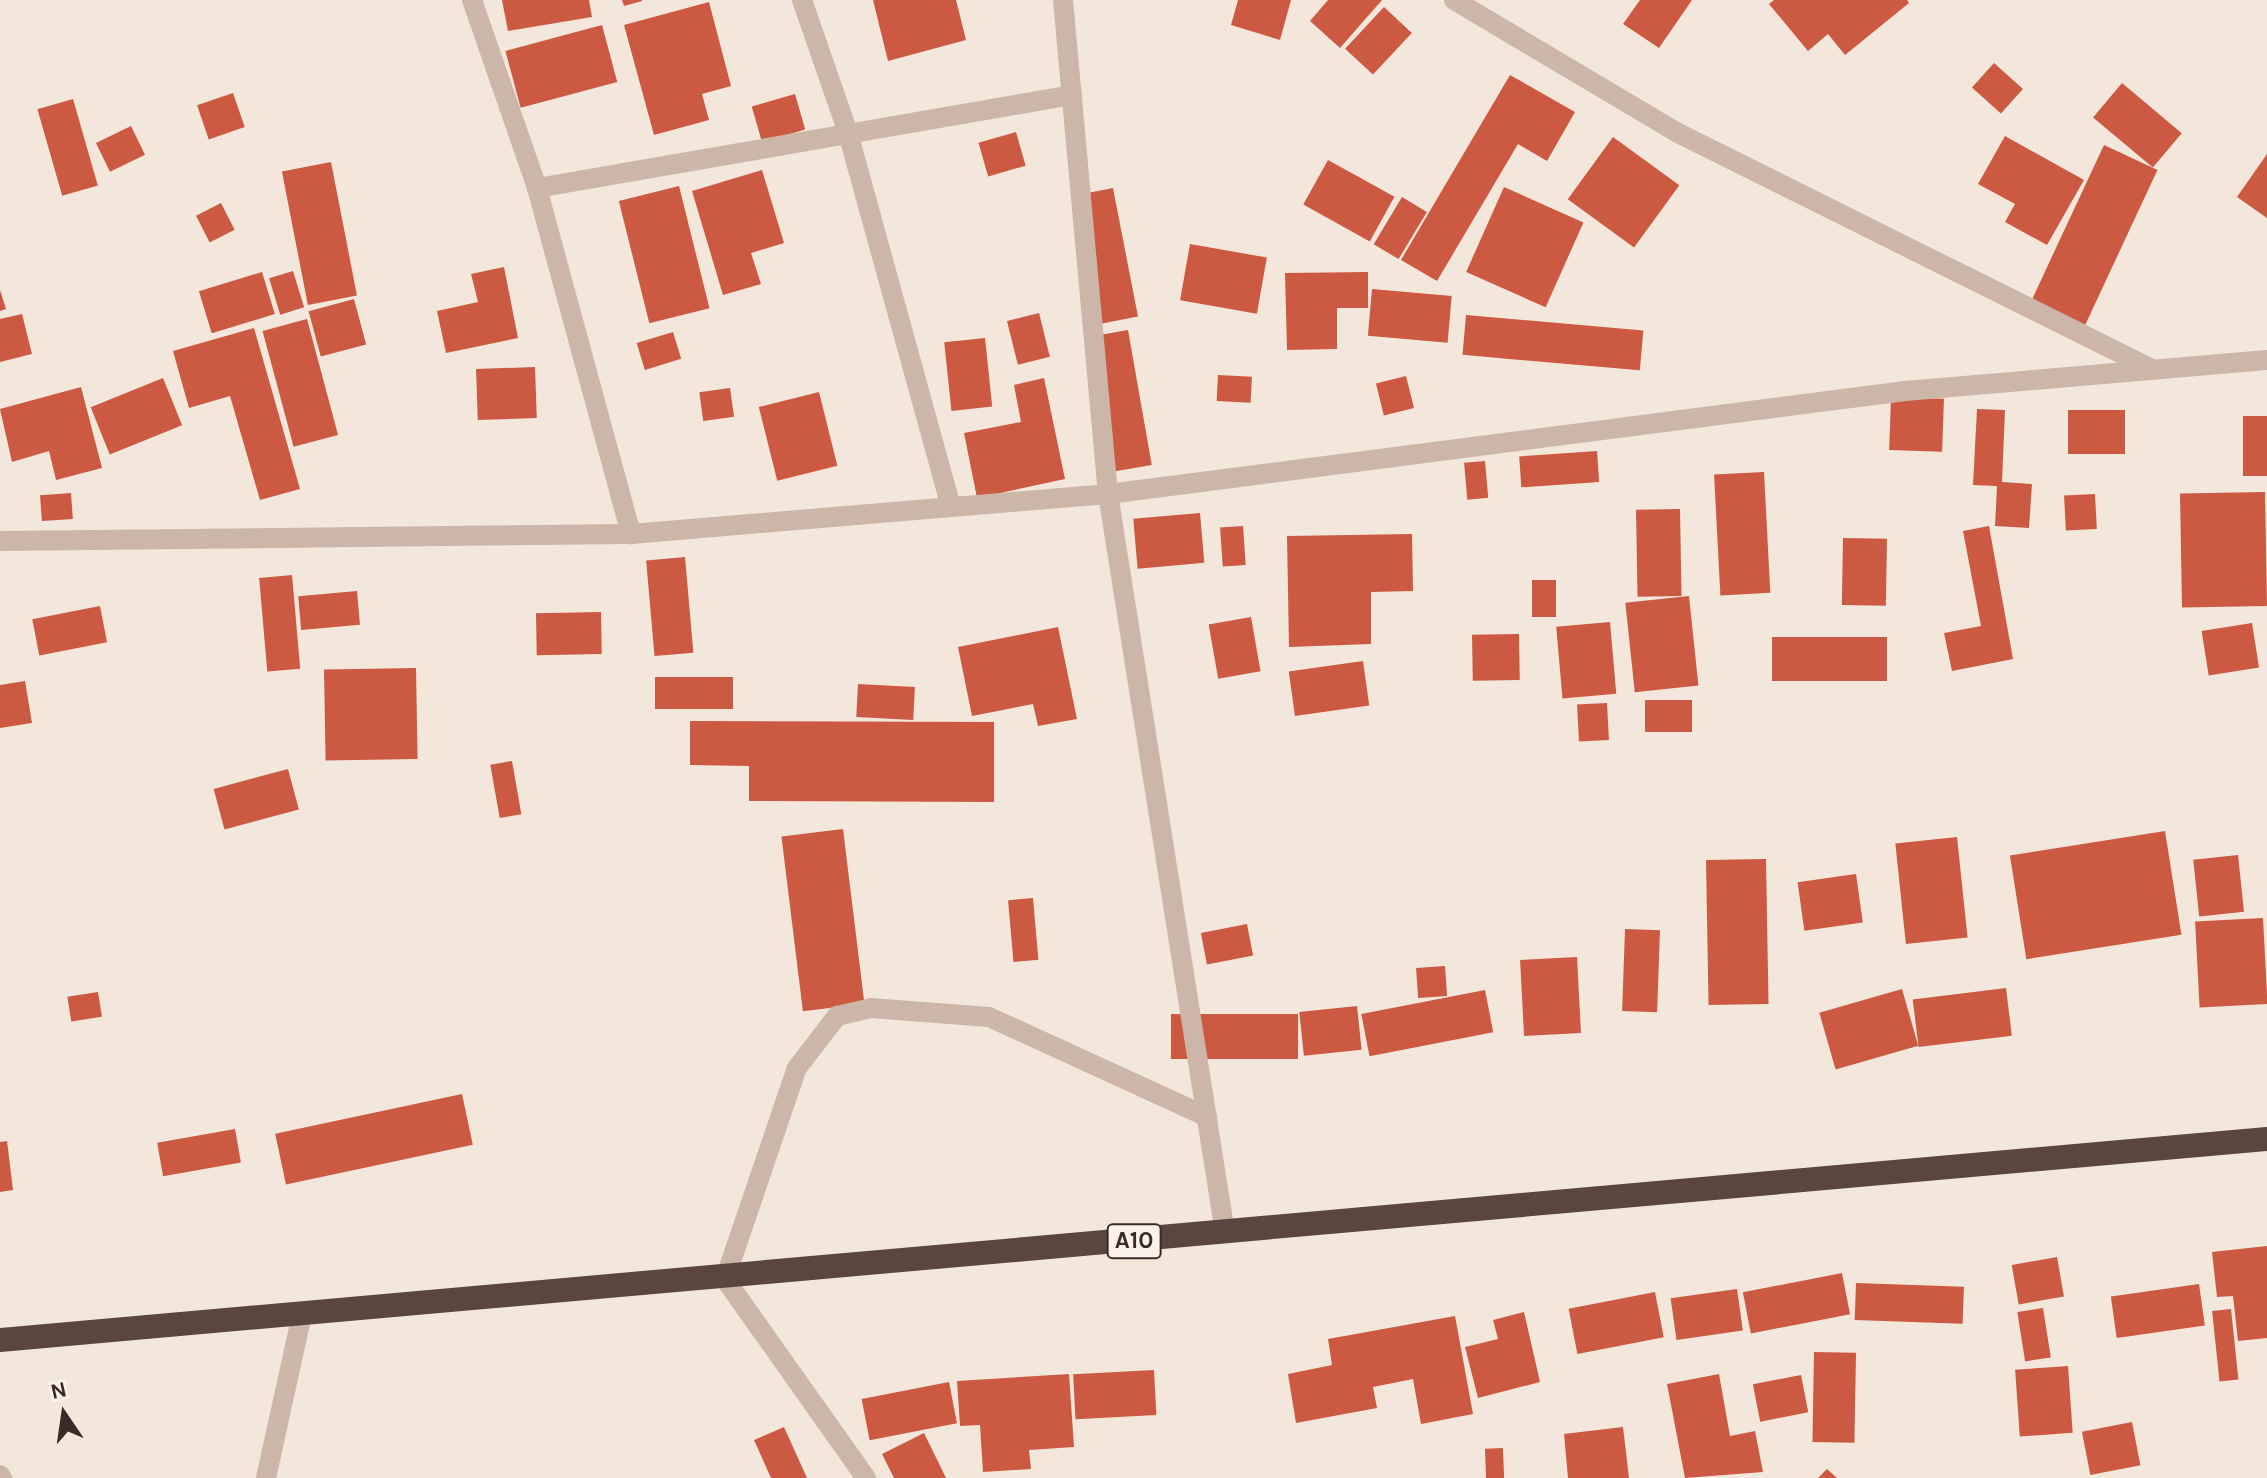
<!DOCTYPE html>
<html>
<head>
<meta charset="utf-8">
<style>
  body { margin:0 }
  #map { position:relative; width:2267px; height:1478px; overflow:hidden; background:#f3e7dc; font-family:Karla,sans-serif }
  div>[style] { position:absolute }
  .building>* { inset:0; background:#cc5942; transform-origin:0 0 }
  .lane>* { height:20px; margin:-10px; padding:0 10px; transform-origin:10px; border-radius:10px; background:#ccb6a7 }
  .street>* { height:20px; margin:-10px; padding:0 10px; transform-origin:10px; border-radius:10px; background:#ccb6a7 }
  .highway>* { height:24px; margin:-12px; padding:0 12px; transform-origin:12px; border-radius:12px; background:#5a453f }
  span { translate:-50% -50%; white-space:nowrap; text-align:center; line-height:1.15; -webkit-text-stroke:6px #fbf1e9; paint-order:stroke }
  .shield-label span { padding:2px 6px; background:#fbf1e9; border:2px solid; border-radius:6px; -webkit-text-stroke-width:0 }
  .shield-label { font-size:24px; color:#392c28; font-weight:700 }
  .north { position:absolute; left:24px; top:1374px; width:80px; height:80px; -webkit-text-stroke:6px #fbf1e9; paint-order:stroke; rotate:347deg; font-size:22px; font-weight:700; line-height:32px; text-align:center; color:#392c28 }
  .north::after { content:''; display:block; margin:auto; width:28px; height:36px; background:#392c28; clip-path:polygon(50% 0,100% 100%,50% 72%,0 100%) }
</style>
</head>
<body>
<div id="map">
  <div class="building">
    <i style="clip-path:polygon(502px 0,589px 0,592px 17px,508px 31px)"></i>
    <i style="clip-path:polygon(622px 0,642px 0,642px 1px,624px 6px)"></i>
    <i style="clip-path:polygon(873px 0,956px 0,966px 40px,888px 61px)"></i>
    <i style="clip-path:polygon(1238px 0,1291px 0,1280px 40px,1231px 25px)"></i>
    <i style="clip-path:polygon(1328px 0,1382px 0,1340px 48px,1310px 21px)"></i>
    <i style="clip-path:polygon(1640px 0,1692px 0,1659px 48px,1623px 24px)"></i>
    <i style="clip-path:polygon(1774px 0,1907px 0,1909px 3px,1845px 55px,1828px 34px,1808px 51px,1769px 4px)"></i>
    <i style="clip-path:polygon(709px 2px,731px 86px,702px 94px,709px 120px,654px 135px,624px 25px)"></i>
    <i style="left:1384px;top:7px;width:38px;height:57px;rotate:43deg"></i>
    <i style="left:602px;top:25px;width:59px;height:100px;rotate:75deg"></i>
    <i style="left:1994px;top:63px;width:39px;height:33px;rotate:42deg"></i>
    <i style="clip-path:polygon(1510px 75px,1575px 112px,1547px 161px,1518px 144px,1437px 281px,1401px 260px)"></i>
    <i style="left:2122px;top:83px;width:78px;height:45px;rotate:40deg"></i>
    <i style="left:233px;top:93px;width:36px;height:38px;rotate:71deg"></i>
    <i style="left:795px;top:94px;width:37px;height:45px;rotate:74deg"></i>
    <i style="left:73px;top:99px;width:90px;height:37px;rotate:74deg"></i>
    <i style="left:131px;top:126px;width:32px;height:39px;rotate:64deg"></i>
    <i style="left:1016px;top:132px;width:35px;height:39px;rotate:74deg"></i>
    <i style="clip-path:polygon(2005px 136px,2084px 180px,2047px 245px,2005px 222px,2015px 204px,1978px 184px)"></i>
    <i style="left:1613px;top:137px;width:82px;height:77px;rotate:36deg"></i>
    <i style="left:2104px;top:145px;width:59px;height:173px;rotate:25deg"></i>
    <i style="clip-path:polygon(2267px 154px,2267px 218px,2237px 197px)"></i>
    <i style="left:1328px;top:160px;width:76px;height:51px;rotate:29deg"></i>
    <i style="left:331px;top:162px;width:136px;height:50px;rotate:79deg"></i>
    <i style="clip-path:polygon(762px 170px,784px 243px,751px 253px,761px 284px,723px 295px,692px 191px)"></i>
    <i style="left:679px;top:186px;width:126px;height:62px;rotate:76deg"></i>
    <i style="left:1504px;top:187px;width:87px;height:93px;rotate:24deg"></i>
    <i style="left:1113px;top:188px;width:131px;height:38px;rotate:79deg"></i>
    <i style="left:1402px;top:197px;width:29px;height:55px;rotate:31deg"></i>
    <i style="left:221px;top:203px;width:30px;height:28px;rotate:63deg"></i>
    <i style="left:1190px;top:244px;width:78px;height:57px;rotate:10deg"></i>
    <i style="clip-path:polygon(504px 267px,518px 338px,446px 353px,437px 311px,478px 302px,471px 274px)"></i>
    <i style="left:293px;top:271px;width:38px;height:25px;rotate:73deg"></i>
    <i style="left:262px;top:272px;width:44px;height:66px;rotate:73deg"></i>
    <i style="clip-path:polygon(1368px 272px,1368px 308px,1337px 308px,1337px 349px,1287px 350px,1285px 273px)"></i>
    <i style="left:1372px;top:289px;width:80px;height:47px;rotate:5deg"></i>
    <i style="clip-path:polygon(0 290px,6px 309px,0 311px)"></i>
    <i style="left:354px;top:299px;width:47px;height:47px;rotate:75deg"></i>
    <i style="left:1039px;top:313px;width:45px;height:33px;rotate:76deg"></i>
    <i style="clip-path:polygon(22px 314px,32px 354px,0 362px,0 319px)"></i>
    <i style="left:1466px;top:315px;width:178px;height:40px;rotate:5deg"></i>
    <i style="left:307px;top:319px;width:120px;height:46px;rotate:75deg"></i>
    <i style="clip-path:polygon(254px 328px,300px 489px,260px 500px,230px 396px,189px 408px,173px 351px)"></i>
    <i style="left:1128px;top:330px;width:137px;height:37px;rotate:80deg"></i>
    <i style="left:673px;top:332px;width:28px;height:38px;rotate:73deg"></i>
    <i style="left:985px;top:338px;width:69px;height:41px;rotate:84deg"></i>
    <i style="left:535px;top:367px;width:51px;height:59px;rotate:88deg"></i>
    <i style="left:1218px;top:375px;width:34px;height:26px;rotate:3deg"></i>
    <i style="left:1406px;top:376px;width:33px;height:31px;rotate:76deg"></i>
    <i style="left:163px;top:378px;width:51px;height:78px;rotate:68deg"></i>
    <i style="clip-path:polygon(1044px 378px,1065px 479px,977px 498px,964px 433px,1021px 422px,1014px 385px)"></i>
    <i style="clip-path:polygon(81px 387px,102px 468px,56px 480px,49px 451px,12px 462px,0 409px)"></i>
    <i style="left:730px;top:388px;width:29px;height:31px;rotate:82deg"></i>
    <i style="left:819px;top:392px;width:76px;height:62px;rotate:76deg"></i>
    <i style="left:1891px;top:397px;width:53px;height:53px;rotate:2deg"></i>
    <i style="clip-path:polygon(1977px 409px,2005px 410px,2002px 482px,2032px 484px,2029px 528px,1995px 526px,1997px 486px,1973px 485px)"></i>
    <i style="left:2068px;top:410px;width:57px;height:44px"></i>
    <i style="left:2243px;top:416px;width:24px;height:60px"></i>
    <i style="left:1597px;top:451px;width:31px;height:78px;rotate:86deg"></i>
    <i style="left:1485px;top:461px;width:37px;height:21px;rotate:85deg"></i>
    <i style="left:1764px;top:472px;width:121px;height:50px;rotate:87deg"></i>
    <i style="left:2265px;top:492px;width:114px;height:85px;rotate:89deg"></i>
    <i style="left:71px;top:493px;width:26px;height:31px;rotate:86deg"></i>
    <i style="left:2095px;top:494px;width:35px;height:31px;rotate:87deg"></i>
    <i style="left:1680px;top:509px;width:87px;height:44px;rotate:89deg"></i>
    <i style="left:1200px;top:513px;width:50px;height:67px;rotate:85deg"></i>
    <i style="left:1243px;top:526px;width:39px;height:23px;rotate:86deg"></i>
    <i style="clip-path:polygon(1989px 526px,2013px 659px,1952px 671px,1944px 633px,1981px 626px,1963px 531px)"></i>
    <i style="clip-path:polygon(1412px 534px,1413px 591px,1371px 592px,1371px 644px,1289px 647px,1287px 536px)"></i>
    <i style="left:1843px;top:538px;width:44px;height:67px;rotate:1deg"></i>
    <i style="left:685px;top:557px;width:96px;height:39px;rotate:85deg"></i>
    <i style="left:292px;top:575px;width:94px;height:33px;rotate:85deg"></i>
    <i style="left:1532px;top:580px;width:24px;height:37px"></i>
    <i style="left:357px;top:591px;width:34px;height:59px;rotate:85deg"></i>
    <i style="left:1689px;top:596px;width:90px;height:64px;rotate:84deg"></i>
    <i style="left:100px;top:606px;width:37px;height:69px;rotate:79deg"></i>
    <i style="left:601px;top:612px;width:42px;height:65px;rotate:89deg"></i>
    <i style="left:1251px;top:617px;width:55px;height:43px;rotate:80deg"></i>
    <i style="left:1610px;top:622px;width:72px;height:54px;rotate:85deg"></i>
    <i style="left:2252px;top:623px;width:45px;height:51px;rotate:81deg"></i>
    <i style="clip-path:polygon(1058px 627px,1077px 719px,1038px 726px,1033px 704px,972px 716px,958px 647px)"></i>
    <i style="left:1519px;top:634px;width:46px;height:47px;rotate:89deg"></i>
    <i style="left:1772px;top:637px;width:115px;height:44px"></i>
    <i style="left:1363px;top:661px;width:45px;height:75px;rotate:82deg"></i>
    <i style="left:416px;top:668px;width:91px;height:92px;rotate:89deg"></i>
    <i style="left:733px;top:677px;width:32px;height:78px;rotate:90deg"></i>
    <i style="clip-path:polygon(25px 681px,32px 723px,0 728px,0 685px)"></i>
    <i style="left:858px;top:684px;width:57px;height:33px;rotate:3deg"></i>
    <i style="left:1645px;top:700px;width:47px;height:32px"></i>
    <i style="left:1607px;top:703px;width:37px;height:30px;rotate:87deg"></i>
    <i style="clip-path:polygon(690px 721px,994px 722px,994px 802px,749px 801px,749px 766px,690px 765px)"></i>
    <i style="left:512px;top:761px;width:54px;height:22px;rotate:80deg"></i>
    <i style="left:288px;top:769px;width:42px;height:77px;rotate:75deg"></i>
    <i style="left:843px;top:829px;width:176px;height:62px;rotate:83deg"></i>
    <i style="left:2165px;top:831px;width:105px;height:157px;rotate:81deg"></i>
    <i style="left:1957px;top:837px;width:101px;height:62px;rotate:84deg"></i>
    <i style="left:2238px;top:855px;width:57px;height:45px;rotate:84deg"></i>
    <i style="left:1766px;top:859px;width:145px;height:60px;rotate:89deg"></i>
    <i style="left:1856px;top:874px;width:49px;height:59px;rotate:82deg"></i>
    <i style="left:1033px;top:898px;width:62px;height:25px;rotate:85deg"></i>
    <i style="left:2263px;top:918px;width:86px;height:68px;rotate:87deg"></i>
    <i style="left:1247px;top:924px;width:32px;height:47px;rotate:79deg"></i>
    <i style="left:1625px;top:929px;width:35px;height:82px;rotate:2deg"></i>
    <i style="left:1577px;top:957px;width:76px;height:57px;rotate:87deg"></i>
    <i style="left:1445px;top:966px;width:30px;height:29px;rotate:86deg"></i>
    <i style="left:2006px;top:988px;width:48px;height:94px;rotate:83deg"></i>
    <i style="left:1902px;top:989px;width:59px;height:86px;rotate:74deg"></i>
    <i style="left:1485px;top:990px;width:43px;height:126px;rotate:79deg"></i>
    <i style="left:98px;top:992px;width:25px;height:31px;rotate:81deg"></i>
    <i style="left:1357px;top:1006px;width:44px;height:58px;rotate:84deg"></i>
    <i style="left:1298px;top:1014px;width:45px;height:127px;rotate:90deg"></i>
    <i style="left:462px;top:1094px;width:52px;height:191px;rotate:78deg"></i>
    <i style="left:235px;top:1129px;width:34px;height:79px;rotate:80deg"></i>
    <i style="clip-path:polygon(7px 1141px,13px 1190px,0 1192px,0 1142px)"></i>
    <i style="clip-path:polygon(2267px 1246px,2267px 1338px,2238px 1341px,2233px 1296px,2217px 1297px,2212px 1252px)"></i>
    <i style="left:2057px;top:1257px;width:40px;height:46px;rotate:80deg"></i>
    <i style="left:1842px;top:1273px;width:42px;height:101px;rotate:79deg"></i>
    <i style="left:1856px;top:1283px;width:108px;height:37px;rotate:2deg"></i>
    <i style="left:2199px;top:1284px;width:42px;height:89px;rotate:82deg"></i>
    <i style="left:1737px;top:1289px;width:42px;height:67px;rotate:82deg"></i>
    <i style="left:1655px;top:1292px;width:46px;height:88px;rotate:79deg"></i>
    <i style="left:2043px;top:1308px;width:50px;height:26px;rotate:81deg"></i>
    <i style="left:2231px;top:1309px;width:71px;height:19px;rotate:84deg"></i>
    <i style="clip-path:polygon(1524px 1312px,1540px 1382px,1478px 1398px,1465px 1347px,1498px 1339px,1493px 1320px)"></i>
    <i style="clip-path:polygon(1455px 1316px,1473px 1414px,1421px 1424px,1413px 1379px,1373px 1387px,1377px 1408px,1296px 1423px,1288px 1374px,1332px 1365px,1328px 1339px)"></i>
    <i style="left:1814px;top:1352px;width:42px;height:90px;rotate:1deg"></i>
    <i style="left:2068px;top:1366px;width:67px;height:53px;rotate:86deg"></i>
    <i style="left:1154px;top:1370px;width:45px;height:81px;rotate:87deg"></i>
    <i style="clip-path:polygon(1069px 1374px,1074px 1447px,1029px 1450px,1031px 1469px,983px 1472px,980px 1425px,960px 1426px,957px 1381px)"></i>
    <i style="clip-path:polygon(1719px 1374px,1730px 1436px,1755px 1431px,1763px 1472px,1685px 1478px,1667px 1384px)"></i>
    <i style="left:1801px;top:1375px;width:38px;height:49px;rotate:79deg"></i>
    <i style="left:949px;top:1382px;width:42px;height:89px;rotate:79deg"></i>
    <i style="left:2132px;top:1422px;width:44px;height:51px;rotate:79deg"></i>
    <i style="clip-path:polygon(784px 1427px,807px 1478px,771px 1478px,754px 1440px)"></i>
    <i style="clip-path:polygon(1623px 1427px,1629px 1478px,1568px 1478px,1564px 1434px)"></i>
    <i style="clip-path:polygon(924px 1433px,946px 1478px,894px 1478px,882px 1454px)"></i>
    <i style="left:1503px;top:1448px;width:30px;height:18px;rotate:88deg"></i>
    <i style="clip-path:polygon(1827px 1469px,1837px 1478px,1818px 1478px)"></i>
  </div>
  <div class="lane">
    <i style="left:725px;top:1279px;width:223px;rotate:-71.2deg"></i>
    <i style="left:797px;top:1068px;width:66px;rotate:-52.4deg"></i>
    <i style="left:837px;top:1016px;width:35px;rotate:-13deg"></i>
    <i style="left:871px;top:1008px;width:118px;rotate:4.4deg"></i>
    <i style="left:989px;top:1017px;width:240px;rotate:24.6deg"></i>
    <i style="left:0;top:1475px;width:4px;rotate:56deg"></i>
    <i style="left:266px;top:1478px;width:168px;rotate:-77.6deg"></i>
  </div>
  <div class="street">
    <i style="left:472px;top:0;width:199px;rotate:70.9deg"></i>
    <i style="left:537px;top:188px;width:359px;rotate:74.8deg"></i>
    <i style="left:802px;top:0;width:141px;rotate:70.9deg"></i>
    <i style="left:848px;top:133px;width:388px;rotate:74.6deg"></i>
    <i style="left:1063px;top:0;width:496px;rotate:84.8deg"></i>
    <i style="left:1108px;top:494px;width:748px;rotate:81deg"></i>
    <i style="left:1454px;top:0;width:261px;rotate:30.7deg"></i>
    <i style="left:1678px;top:133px;width:527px;rotate:26.47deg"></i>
    <i style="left:537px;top:188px;width:543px;rotate:-9.86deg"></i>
    <i style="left:0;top:541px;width:631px;rotate:-0.64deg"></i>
    <i style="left:631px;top:534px;width:479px;rotate:-4.8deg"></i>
    <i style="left:1108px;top:494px;width:804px;rotate:-7.36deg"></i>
    <i style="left:1905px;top:391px;width:363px;rotate:-4.9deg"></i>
    <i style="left:725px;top:1279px;width:244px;rotate:54.7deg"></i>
  </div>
  <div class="highway">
    <i style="left:0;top:1340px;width:2276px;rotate:-5.07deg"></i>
  </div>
  <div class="shield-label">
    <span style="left:1134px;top:1241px">A10</span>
  </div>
  <div class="north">N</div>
</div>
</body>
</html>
